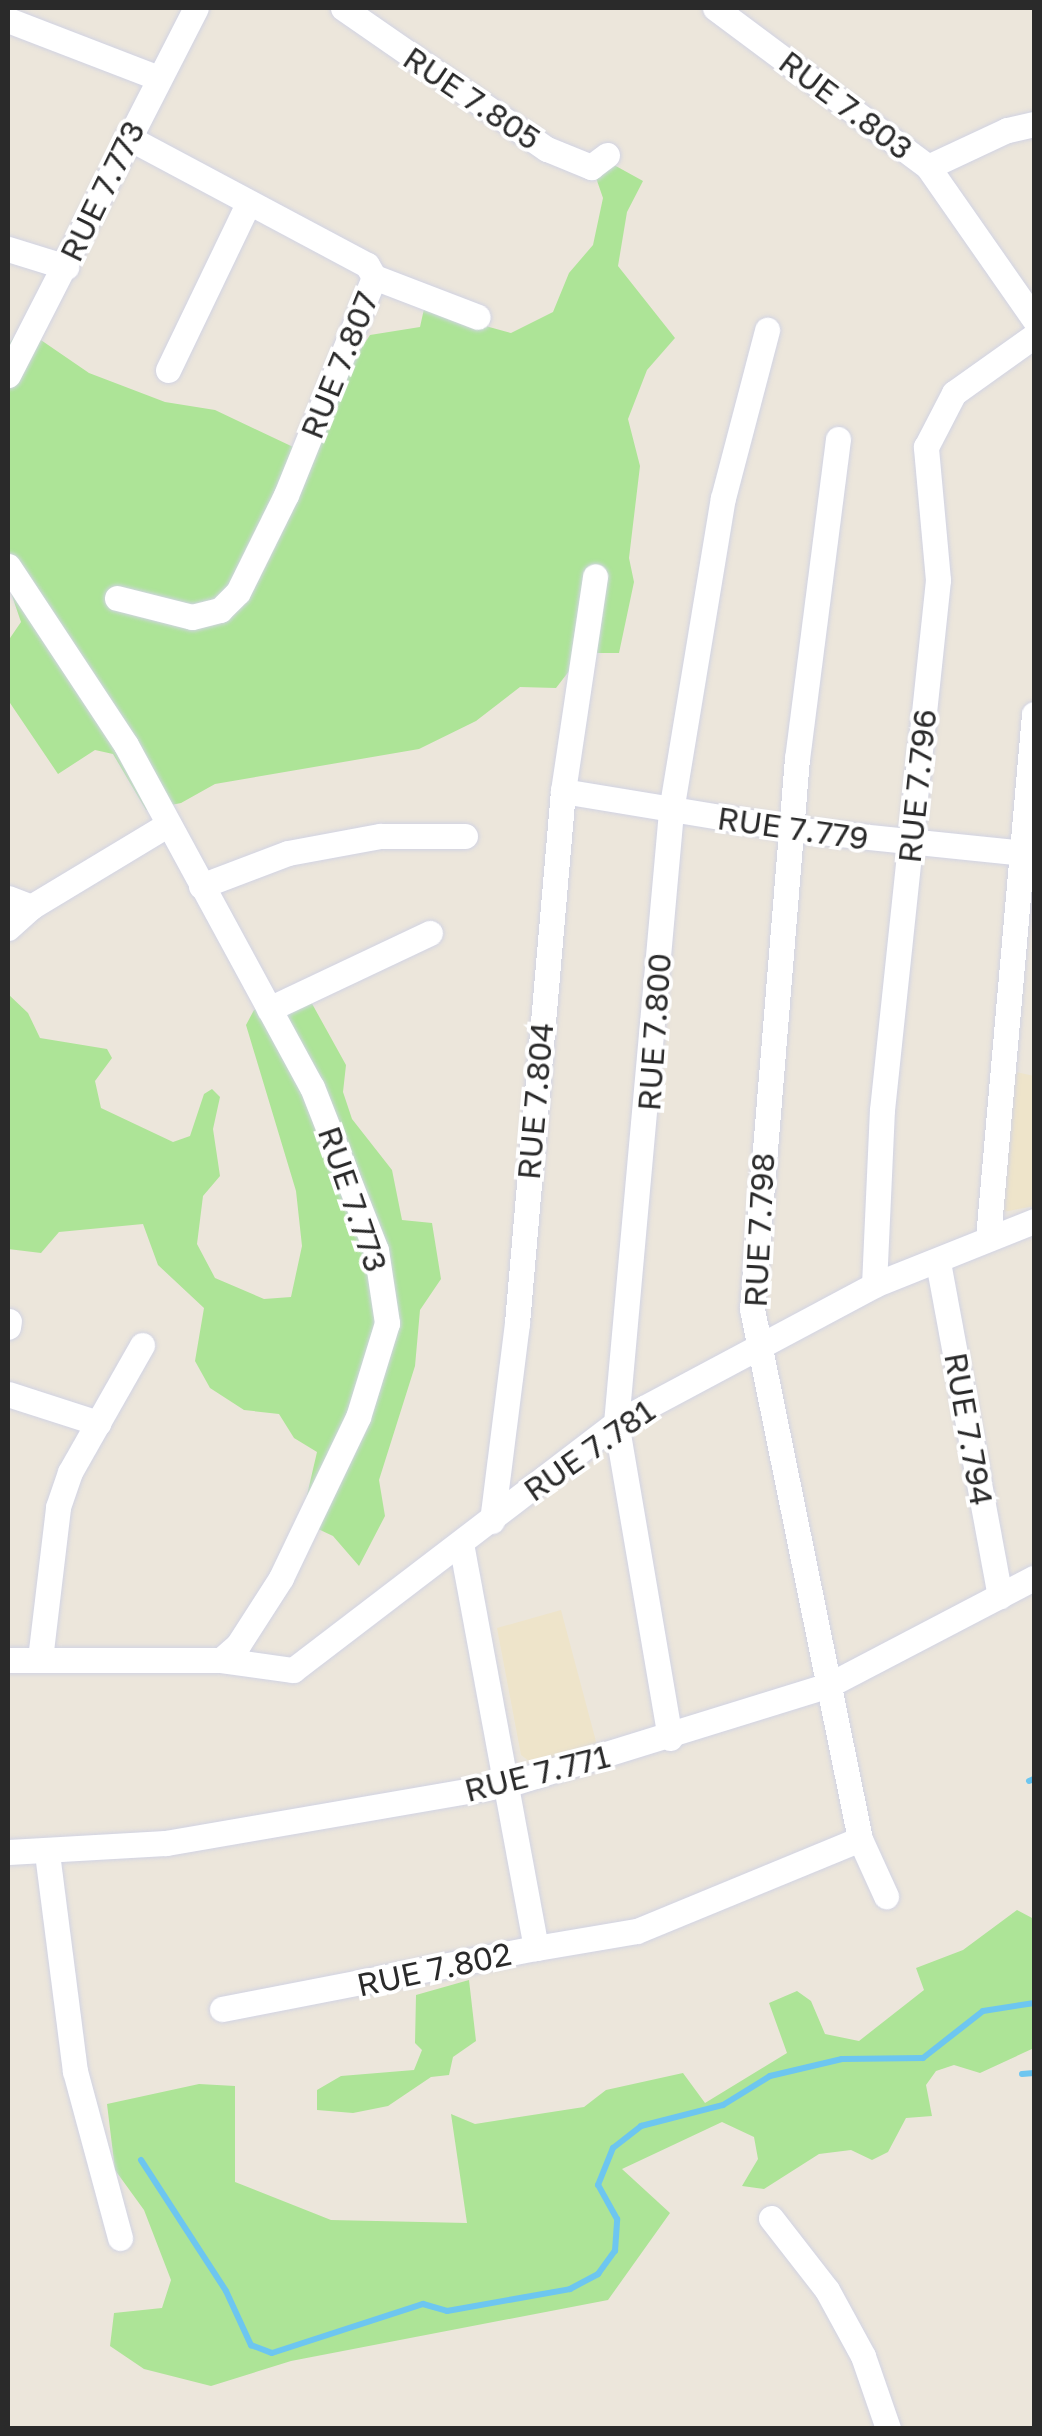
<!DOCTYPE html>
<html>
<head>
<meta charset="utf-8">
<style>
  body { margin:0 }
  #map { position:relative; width:1042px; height:2436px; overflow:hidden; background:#ece6db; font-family:"Golos Text",sans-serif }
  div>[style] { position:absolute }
  .education>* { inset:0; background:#eee4ca }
  .green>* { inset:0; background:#ade497 }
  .stream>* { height:6px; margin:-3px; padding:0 3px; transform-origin:3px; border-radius:3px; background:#6dc6f0 }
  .roads { filter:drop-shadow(0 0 2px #d1d3e3) drop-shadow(0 0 2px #d1d3e3) }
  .minor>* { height:25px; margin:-12.5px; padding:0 12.5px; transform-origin:12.5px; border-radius:12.5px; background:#fff }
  span { translate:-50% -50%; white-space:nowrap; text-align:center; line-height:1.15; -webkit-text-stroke:8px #fff; paint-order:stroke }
  .street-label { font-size:32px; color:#2a2a2a }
  .frame { position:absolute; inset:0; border:10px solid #2a2a2a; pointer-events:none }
</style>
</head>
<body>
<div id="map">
  <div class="education">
    <i style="clip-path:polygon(1012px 1071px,1034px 1076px,1034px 1206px,1003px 1212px)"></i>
    <i style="clip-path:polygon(561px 1610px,598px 1749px,536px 1766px,521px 1755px,497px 1628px)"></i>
  </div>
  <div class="green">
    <i style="clip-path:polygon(605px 160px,643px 181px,627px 212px,618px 266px,675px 338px,647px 370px,628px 419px,640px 466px,629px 558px,634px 582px,619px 653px,583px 653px,556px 688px,520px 687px,476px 721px,419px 749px,215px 784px,181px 803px,146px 810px,113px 754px,95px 750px,58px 774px,8px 700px,8px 641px,21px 622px,8px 584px,8px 345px,17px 333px,35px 336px,89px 373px,165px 402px,215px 410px,308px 454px,334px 390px,370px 335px,420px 327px,424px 309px,511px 333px,553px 312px,569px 273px,593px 245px,603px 198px,594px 172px)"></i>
    <i style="clip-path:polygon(305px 991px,346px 1065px,343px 1092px,352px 1119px,392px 1170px,402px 1220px,432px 1223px,441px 1279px,420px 1310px,415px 1366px,379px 1480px,385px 1516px,359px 1566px,333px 1536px,301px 1521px,317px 1452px,294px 1438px,279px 1414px,244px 1410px,210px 1388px,195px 1361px,204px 1308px,158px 1265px,143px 1224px,59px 1232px,41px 1253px,8px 1249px,8px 994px,28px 1013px,40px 1038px,107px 1049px,112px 1058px,95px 1081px,101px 1108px,173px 1142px,190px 1136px,204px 1094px,212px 1089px,220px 1097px,213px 1129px,220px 1176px,203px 1196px,197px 1244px,215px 1278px,264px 1299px,291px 1297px,302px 1246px,296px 1191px,246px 1025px,254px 1010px)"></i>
    <i style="clip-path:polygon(1017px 1910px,1034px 1919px,1034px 2048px,980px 2073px,954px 2065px,936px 2071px,926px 2085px,932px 2116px,906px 2118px,888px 2152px,872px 2160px,851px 2150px,819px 2154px,764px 2189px,742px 2186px,758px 2159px,754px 2137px,722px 2122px,622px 2169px,670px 2213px,608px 2300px,291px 2361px,211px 2386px,144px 2369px,110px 2346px,114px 2313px,162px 2308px,171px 2280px,144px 2210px,115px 2170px,107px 2104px,199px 2084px,235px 2086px,235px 2182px,331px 2220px,467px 2223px,451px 2114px,475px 2124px,584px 2107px,606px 2090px,683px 2073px,705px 2103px,787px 2053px,769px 2003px,797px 1991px,811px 2001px,825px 2034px,859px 2041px,924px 1990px,916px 1968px,963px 1950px)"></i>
    <i style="clip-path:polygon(469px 1980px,476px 2041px,453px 2057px,449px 2075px,431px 2077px,388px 2106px,353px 2113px,317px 2110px,317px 2090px,341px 2076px,414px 2070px,422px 2050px,415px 2043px,416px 1995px)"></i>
  </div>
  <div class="stream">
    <i style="left:1029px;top:1781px;width:5px;rotate:-22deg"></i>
    <i style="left:1022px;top:2074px;width:12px;rotate:-5deg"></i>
    <i style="left:141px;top:2160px;width:156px;rotate:57deg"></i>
    <i style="left:226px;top:2291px;width:60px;rotate:65.2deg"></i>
    <i style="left:251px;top:2345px;width:22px;rotate:21deg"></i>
    <i style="left:272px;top:2353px;width:159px;rotate:-18deg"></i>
    <i style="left:423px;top:2304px;width:25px;rotate:16deg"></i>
    <i style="left:447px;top:2311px;width:125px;rotate:-10.1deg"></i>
    <i style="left:570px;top:2289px;width:32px;rotate:-28deg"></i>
    <i style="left:598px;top:2274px;width:29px;rotate:-54deg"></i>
    <i style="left:615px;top:2251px;width:32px;rotate:-86deg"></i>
    <i style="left:617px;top:2219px;width:39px;rotate:-119deg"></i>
    <i style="left:598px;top:2185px;width:40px;rotate:-68deg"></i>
    <i style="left:613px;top:2148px;width:36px;rotate:-38deg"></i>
    <i style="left:641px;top:2126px;width:85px;rotate:-14.4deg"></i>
    <i style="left:723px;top:2105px;width:55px;rotate:-31.7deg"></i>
    <i style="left:770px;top:2076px;width:74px;rotate:-13.3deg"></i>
    <i style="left:842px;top:2059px;width:81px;rotate:-0.7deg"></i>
    <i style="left:923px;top:2058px;width:76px;rotate:-38.1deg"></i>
    <i style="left:983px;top:2011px;width:52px;rotate:-8.9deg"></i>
  </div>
  <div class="roads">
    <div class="minor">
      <i style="left:343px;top:8px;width:248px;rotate:34.7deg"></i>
      <i style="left:547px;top:149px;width:48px;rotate:22.2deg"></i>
      <i style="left:591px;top:167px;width:20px;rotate:-37deg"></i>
      <i style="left:715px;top:8px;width:266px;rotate:36.7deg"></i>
      <i style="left:8px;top:20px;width:161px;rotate:21.1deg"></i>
      <i style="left:1034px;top:124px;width:28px;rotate:167deg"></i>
      <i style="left:1007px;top:130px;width:87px;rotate:154.9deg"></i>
      <i style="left:928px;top:167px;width:185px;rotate:55.1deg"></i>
      <i style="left:8px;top:249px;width:61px;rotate:17.2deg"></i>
      <i style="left:374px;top:277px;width:111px;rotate:21deg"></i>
      <i style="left:168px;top:370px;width:184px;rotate:-64.3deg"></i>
      <i style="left:8px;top:375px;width:412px;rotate:-62.9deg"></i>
      <i style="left:838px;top:439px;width:322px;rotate:97.3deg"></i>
      <i style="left:797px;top:758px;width:553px;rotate:94.67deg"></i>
      <i style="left:752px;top:1309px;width:541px;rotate:78.48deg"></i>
      <i style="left:860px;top:1839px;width:63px;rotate:65.5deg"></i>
      <i style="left:8px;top:566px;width:214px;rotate:56.6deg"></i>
      <i style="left:126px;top:745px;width:389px;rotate:61.5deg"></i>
      <i style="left:312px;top:1087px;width:175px;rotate:68.6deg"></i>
      <i style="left:376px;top:1250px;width:74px;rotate:81.4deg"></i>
      <i style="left:387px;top:1323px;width:98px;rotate:107.1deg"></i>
      <i style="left:358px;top:1417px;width:178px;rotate:115.6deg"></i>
      <i style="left:281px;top:1578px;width:80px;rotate:122.7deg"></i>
      <i style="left:238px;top:1645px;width:23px;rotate:139deg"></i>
      <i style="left:221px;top:1660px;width:213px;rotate:180deg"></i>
      <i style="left:117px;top:598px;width:77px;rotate:14.2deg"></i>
      <i style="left:192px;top:617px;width:29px;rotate:-14deg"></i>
      <i style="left:220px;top:610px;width:25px;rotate:-45deg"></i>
      <i style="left:238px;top:592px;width:108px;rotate:-63.7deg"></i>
      <i style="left:286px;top:495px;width:235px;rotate:-68deg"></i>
      <i style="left:374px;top:277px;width:14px;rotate:-120deg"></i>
      <i style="left:367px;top:265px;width:272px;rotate:-151.9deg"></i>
      <i style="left:563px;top:791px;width:217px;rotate:-81.5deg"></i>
      <i style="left:201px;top:886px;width:93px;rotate:-20.8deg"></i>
      <i style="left:288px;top:853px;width:94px;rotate:-10.5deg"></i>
      <i style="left:380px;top:836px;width:85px"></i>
      <i style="left:8px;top:898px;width:25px;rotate:21deg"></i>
      <i style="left:31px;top:907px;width:159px;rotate:-31.1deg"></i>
      <i style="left:8px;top:928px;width:31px;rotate:-42deg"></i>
      <i style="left:269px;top:1009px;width:178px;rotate:-25.3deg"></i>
      <i style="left:988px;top:1238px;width:526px;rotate:-84.98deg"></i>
      <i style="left:938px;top:1262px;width:340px;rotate:79.5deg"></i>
      <i style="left:874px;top:1285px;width:175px;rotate:-87.4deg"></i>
      <i style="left:882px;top:1110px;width:533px;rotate:-83.97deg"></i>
      <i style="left:938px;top:580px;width:134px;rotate:-95.2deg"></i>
      <i style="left:926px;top:447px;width:61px;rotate:-62.6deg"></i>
      <i style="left:954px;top:393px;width:98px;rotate:-35.5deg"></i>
      <i style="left:8px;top:1327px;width:6px;rotate:-81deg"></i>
      <i style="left:8px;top:1394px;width:95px;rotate:17.9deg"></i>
      <i style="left:492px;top:1521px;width:200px;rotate:-82.8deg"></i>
      <i style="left:517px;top:1323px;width:534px;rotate:-85.06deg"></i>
      <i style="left:563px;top:791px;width:232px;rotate:9.4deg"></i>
      <i style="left:792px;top:829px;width:243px;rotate:5.9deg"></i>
      <i style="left:40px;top:1659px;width:153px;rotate:-83.2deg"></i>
      <i style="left:58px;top:1507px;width:37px;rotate:-71deg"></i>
      <i style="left:70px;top:1472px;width:146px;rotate:-60.4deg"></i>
      <i style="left:221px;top:1660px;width:73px;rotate:7.9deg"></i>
      <i style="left:293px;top:1670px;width:407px;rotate:-37.4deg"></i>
      <i style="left:616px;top:1423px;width:293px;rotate:-28.1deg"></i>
      <i style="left:874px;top:1285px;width:172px;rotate:-21.8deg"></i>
      <i style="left:670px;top:1738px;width:320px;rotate:-99.7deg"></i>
      <i style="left:616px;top:1423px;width:614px;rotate:-84.86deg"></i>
      <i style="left:671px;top:811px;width:317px;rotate:-80.6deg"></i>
      <i style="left:723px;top:498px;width:174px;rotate:-75.3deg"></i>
      <i style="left:8px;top:1852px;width:158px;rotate:-3.3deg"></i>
      <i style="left:166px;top:1843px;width:348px;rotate:-9.8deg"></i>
      <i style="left:509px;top:1784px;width:335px;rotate:-17.2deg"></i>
      <i style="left:829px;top:1685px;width:231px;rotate:-27.6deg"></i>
      <i style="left:47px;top:1853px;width:220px;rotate:82.7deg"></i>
      <i style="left:75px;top:2071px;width:173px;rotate:74.9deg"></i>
      <i style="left:536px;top:1948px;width:102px;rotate:-9.6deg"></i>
      <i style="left:637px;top:1931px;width:241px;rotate:-22.4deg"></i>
      <i style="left:222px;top:2009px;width:320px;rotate:-11deg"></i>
      <i style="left:536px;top:1948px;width:411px;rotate:-100.5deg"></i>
      <i style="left:771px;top:2218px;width:91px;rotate:52.1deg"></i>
      <i style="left:827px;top:2290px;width:75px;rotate:61.4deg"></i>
      <i style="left:863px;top:2356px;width:76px;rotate:70.9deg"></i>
    </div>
  </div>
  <div class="street-label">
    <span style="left:472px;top:98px;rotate:34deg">RUE 7.805</span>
    <span style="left:846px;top:105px;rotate:37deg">RUE 7.803</span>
    <span style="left:102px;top:191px;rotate:-64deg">RUE 7.773</span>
    <span style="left:339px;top:365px;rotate:-68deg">RUE 7.807</span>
    <span style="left:917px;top:786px;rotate:-84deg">RUE 7.796</span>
    <span style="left:793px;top:828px;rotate:8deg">RUE 7.779</span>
    <span style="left:654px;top:1032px;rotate:-86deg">RUE 7.800</span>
    <span style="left:535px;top:1101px;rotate:-85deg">RUE 7.804</span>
    <span style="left:353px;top:1199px;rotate:71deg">RUE 7.773</span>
    <span style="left:759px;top:1230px;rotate:-87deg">RUE 7.798</span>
    <span style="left:969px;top:1429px;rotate:80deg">RUE 7.794</span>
    <span style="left:589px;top:1450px;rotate:-35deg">RUE 7.781</span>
    <span style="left:537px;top:1773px;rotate:-14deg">RUE 7.771</span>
    <span style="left:434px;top:1969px;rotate:-12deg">RUE 7.802</span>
  </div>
  <div class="frame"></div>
</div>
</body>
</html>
